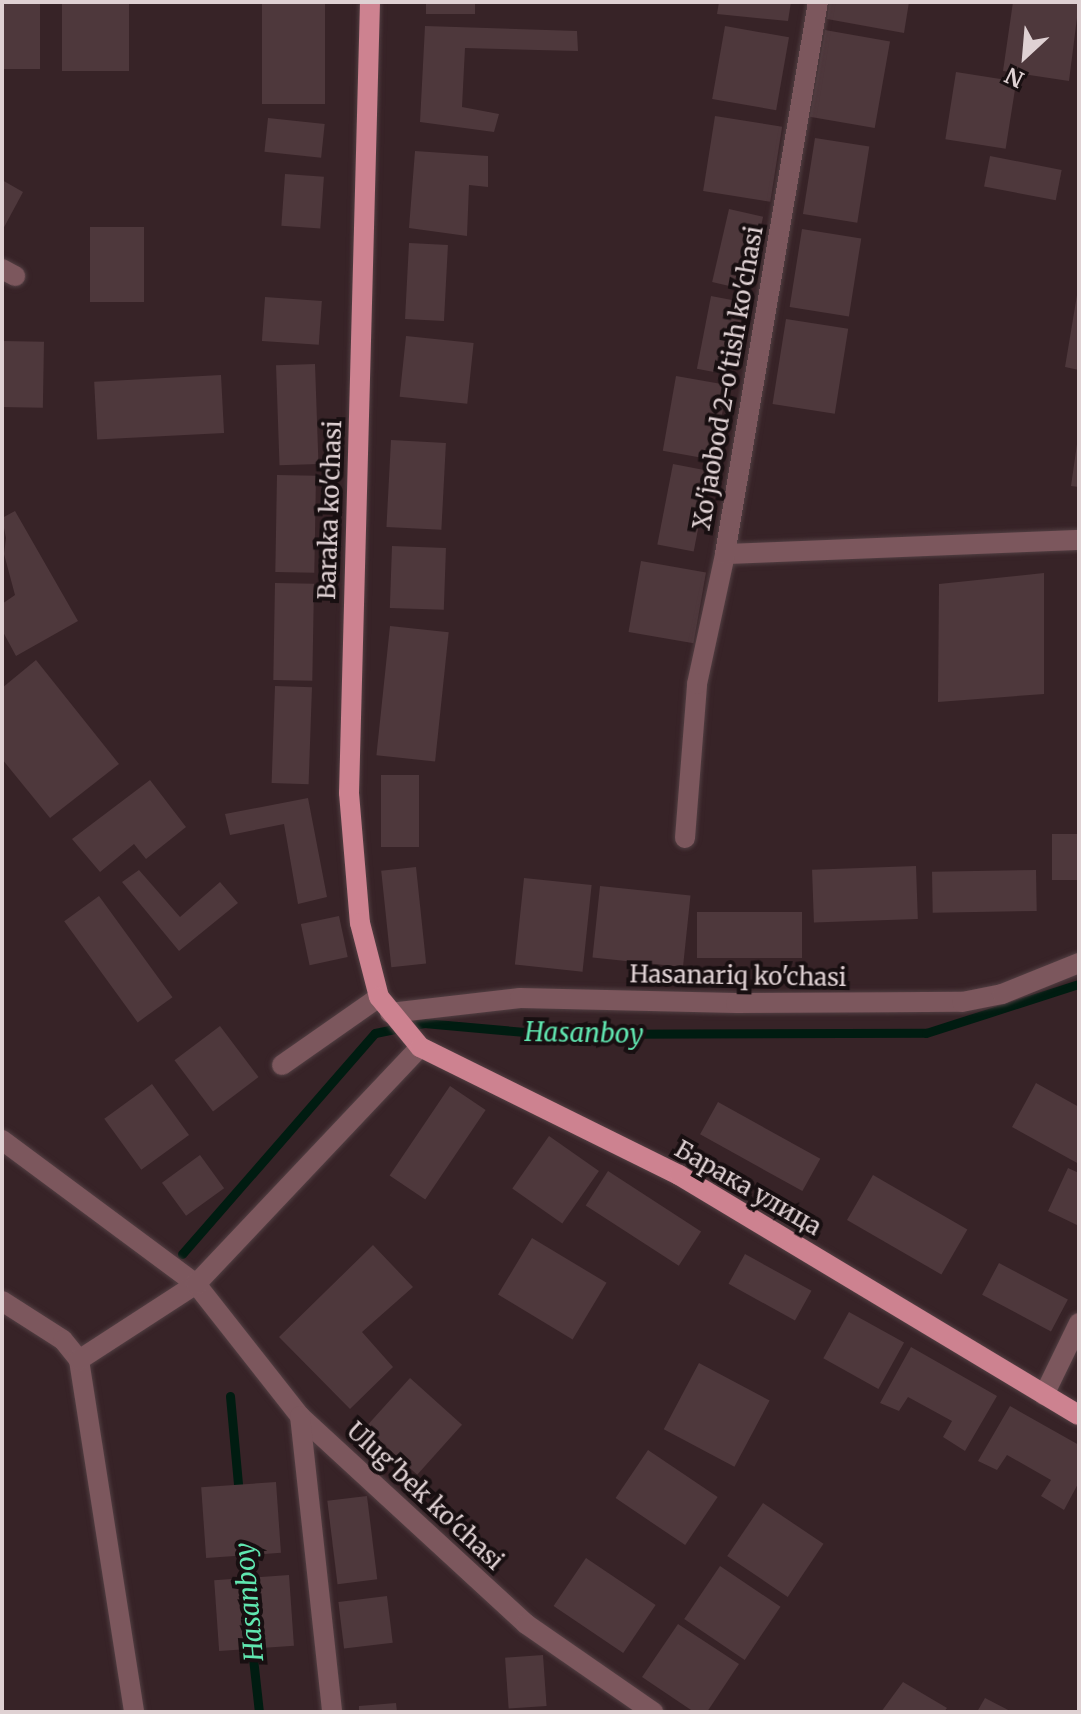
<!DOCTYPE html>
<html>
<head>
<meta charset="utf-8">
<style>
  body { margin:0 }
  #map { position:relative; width:1081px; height:1714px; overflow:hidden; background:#372327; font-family:Merriweather,serif }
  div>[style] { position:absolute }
  .stream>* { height:9px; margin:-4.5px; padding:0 4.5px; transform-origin:4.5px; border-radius:4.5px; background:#001c11 }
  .building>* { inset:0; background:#4e383c; transform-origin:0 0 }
  .roads { filter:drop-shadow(0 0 2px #523f43) drop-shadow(0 0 2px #523f43) }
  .minor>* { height:20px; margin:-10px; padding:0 10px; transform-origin:10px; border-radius:10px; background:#7c575d }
  .major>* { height:20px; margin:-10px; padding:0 10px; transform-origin:10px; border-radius:10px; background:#cd8290 }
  span { translate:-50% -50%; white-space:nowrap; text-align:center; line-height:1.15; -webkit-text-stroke:8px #180f11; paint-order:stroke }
  .street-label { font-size:24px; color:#dfd1d3 }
  .water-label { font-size:26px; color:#60e6b0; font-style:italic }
  .frame { position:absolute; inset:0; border:4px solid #dfd1d3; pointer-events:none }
  .north { position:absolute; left:985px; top:16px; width:80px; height:80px; -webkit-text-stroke:6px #180f11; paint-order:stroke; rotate:206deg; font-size:22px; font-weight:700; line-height:32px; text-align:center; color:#dfd1d3 }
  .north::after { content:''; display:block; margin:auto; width:28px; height:36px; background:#dfd1d3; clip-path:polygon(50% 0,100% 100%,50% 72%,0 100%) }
</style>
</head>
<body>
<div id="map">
  <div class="stream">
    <i style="left:182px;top:1254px;width:293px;rotate:-48.9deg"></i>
    <i style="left:375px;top:1033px;width:50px;rotate:-11.5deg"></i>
    <i style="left:424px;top:1023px;width:124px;rotate:5.1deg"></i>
    <i style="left:548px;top:1034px;width:378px;rotate:-0.2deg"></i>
    <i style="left:926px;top:1033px;width:161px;rotate:-17.8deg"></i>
    <i style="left:230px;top:1396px;width:98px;rotate:84.8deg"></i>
    <i style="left:243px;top:1544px;width:45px;rotate:84.9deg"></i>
    <i style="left:251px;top:1640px;width:72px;rotate:83.7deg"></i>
  </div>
  <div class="building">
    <i style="left:2px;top:2px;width:38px;height:67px"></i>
    <i style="left:62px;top:2px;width:67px;height:69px"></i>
    <i style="left:262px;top:2px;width:63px;height:102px"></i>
    <i style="left:426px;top:2px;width:49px;height:12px"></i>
    <i style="clip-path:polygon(719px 2px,791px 2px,788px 21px,717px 14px)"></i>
    <i style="clip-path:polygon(829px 2px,909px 2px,904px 33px,827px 19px)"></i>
    <i style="clip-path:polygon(1013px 2px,1079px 2px,1069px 81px,1003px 71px)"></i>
    <i style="clip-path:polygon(425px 26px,577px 31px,578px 51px,465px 48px,462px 107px,499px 114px,494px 132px,420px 122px)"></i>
    <i style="left:725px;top:26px;width:65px;height:74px;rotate:10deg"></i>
    <i style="left:825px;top:30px;width:66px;height:88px;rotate:10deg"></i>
    <i style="left:956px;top:72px;width:61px;height:68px;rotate:9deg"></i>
    <i style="left:715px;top:116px;width:68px;height:76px;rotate:9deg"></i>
    <i style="left:268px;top:118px;width:57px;height:34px;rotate:6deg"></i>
    <i style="left:815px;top:138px;width:55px;height:77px;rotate:9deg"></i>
    <i style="clip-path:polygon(415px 151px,488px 156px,488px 187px,469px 185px,467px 236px,409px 228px)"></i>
    <i style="left:990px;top:156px;width:73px;height:31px;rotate:11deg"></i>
    <i style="left:285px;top:174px;width:39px;height:52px;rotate:4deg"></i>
    <i style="clip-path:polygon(2px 180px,23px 192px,2px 231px)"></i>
    <i style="left:729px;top:209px;width:35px;height:75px;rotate:13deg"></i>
    <i style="left:90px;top:227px;width:54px;height:75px"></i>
    <i style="left:802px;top:229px;width:60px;height:79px;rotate:9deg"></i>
    <i style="left:409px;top:243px;width:39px;height:76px;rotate:3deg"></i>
    <i style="clip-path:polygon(1077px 295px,1079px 295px,1079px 370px,1065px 367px)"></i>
    <i style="left:711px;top:296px;width:36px;height:74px;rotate:11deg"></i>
    <i style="left:265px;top:297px;width:57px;height:44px;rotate:4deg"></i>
    <i style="left:786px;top:319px;width:63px;height:86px;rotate:9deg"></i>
    <i style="left:406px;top:336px;width:68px;height:61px;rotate:6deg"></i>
    <i style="left:2px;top:341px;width:42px;height:66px;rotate:1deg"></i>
    <i style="left:315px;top:364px;width:100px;height:39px;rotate:88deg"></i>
    <i style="left:221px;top:375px;width:58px;height:127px;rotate:87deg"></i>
    <i style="left:676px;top:376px;width:52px;height:76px;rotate:10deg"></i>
    <i style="left:391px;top:440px;width:55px;height:87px;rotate:3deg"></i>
    <i style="clip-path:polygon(1077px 444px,1079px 444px,1079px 487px,1071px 486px)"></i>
    <i style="left:673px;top:464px;width:37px;height:82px;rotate:11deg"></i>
    <i style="left:277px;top:475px;width:39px;height:97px;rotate:1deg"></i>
    <i style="clip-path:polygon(15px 511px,78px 621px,16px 656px,2px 630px,2px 604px,15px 595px,4px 554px,6px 538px,2px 518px)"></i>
    <i style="left:392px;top:546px;width:54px;height:62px;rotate:2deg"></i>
    <i style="left:641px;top:561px;width:66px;height:72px;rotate:10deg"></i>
    <i style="clip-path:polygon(1044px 573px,1044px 694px,938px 702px,939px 584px)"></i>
    <i style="left:275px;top:583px;width:39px;height:97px;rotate:1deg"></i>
    <i style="left:390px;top:626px;width:59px;height:130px;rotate:6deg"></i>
    <i style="clip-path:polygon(36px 660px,119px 764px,50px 818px,2px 759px,2px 688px)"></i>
    <i style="left:275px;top:686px;width:37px;height:97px;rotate:2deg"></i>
    <i style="left:381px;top:775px;width:38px;height:72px"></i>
    <i style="clip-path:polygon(150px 780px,186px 827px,146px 859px,134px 844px,100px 872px,72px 839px)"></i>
    <i style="clip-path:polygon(308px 798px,327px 897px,298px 904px,284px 824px,230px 835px,225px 814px)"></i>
    <i style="left:1052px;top:834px;width:27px;height:46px"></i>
    <i style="left:916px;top:866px;width:53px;height:104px;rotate:88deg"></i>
    <i style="left:416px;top:867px;width:97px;height:35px;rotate:84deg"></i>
    <i style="clip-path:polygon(139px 870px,180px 917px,220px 882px,238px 903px,179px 951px,122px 882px)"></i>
    <i style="left:1036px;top:870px;width:41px;height:104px;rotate:89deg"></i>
    <i style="left:524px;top:878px;width:68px;height:87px;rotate:6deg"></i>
    <i style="left:600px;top:886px;width:91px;height:72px;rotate:6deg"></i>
    <i style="left:99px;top:896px;width:125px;height:43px;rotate:54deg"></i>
    <i style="left:697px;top:912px;width:105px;height:46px"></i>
    <i style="left:339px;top:916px;width:42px;height:39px;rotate:78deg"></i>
    <i style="left:220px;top:1026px;width:64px;height:57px;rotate:53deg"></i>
    <i style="clip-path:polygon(1036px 1083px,1079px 1107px,1079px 1164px,1012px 1127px)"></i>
    <i style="left:152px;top:1084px;width:63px;height:59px;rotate:54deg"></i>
    <i style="left:450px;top:1086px;width:43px;height:108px;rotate:34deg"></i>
    <i style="left:718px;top:1102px;width:117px;height:37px;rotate:29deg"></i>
    <i style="left:549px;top:1136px;width:61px;height:64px;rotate:35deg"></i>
    <i style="left:200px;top:1155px;width:41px;height:47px;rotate:54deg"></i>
    <i style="clip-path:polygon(1068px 1168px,1079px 1173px,1079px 1226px,1048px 1211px)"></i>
    <i style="left:608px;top:1171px;width:111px;height:41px;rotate:33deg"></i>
    <i style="left:873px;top:1175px;width:109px;height:52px;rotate:30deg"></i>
    <i style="left:532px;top:1238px;width:87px;height:66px;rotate:31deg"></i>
    <i style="clip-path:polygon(373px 1245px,413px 1287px,362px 1332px,393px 1367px,350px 1409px,279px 1337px)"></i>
    <i style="left:745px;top:1254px;width:76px;height:34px;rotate:29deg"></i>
    <i style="left:999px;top:1263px;width:78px;height:36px;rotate:28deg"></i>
    <i style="left:849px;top:1312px;width:63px;height:53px;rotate:29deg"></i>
    <i style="clip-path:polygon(911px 1347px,997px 1396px,965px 1451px,943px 1437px,952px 1421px,908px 1397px,899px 1411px,880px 1403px)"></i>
    <i style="left:699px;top:1363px;width:80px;height:75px;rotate:28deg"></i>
    <i style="left:410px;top:1378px;width:70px;height:67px;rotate:42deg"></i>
    <i style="clip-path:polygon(1010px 1406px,1079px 1445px,1079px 1482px,1064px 1510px,1041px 1496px,1051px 1480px,1007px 1455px,997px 1470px,978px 1461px)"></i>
    <i style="left:648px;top:1450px;width:84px;height:58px;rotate:34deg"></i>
    <i style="left:276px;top:1482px;width:71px;height:75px;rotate:86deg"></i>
    <i style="left:367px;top:1496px;width:84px;height:40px;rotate:83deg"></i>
    <i style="left:763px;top:1503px;width:73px;height:64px;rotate:34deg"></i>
    <i style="left:586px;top:1558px;width:84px;height:58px;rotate:34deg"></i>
    <i style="left:720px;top:1566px;width:73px;height:64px;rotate:34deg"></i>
    <i style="left:289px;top:1575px;width:71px;height:75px;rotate:86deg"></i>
    <i style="left:387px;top:1596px;width:47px;height:49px;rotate:83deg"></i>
    <i style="clip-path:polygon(678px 1624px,739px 1664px,707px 1712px,694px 1712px,642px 1677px)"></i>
    <i style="left:543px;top:1655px;width:51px;height:38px;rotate:86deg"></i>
    <i style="clip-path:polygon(903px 1682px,947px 1708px,944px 1712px,881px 1712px)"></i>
    <i style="clip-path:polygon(985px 1698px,1012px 1712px,977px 1712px)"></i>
    <i style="clip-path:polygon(396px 1703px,397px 1712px,359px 1712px,359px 1706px)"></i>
  </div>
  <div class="roads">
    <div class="minor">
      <i style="left:2px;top:269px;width:15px;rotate:28deg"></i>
      <i style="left:725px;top:554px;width:354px;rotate:-2.3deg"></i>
      <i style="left:685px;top:838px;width:154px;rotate:-85.5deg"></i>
      <i style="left:697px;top:684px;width:133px;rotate:-77.8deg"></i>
      <i style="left:725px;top:554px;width:560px;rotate:-80.44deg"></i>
      <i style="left:390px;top:1013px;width:131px;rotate:-6.6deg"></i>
      <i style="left:520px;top:998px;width:216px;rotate:1.3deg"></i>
      <i style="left:736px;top:1003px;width:226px;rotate:-0.3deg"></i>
      <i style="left:962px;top:1002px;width:41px;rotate:-11.3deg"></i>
      <i style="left:1002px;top:994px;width:83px;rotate:-21.9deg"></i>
      <i style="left:282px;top:1065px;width:118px;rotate:-35deg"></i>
      <i style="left:2px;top:1140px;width:242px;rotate:36.6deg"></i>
      <i style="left:196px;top:1284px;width:168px;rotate:51.8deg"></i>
      <i style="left:300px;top:1416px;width:307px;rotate:42.6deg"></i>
      <i style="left:526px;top:1624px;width:155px;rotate:34.7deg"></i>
      <i style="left:2px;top:1301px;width:72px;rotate:32.6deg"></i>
      <i style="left:63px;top:1340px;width:26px;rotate:51deg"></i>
      <i style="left:79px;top:1360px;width:356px;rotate:81.1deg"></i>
      <i style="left:79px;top:1360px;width:140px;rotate:-33deg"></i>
      <i style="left:196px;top:1284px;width:326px;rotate:-46.6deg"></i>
      <i style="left:1044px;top:1395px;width:80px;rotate:-64.1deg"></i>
      <i style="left:300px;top:1416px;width:298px;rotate:83.8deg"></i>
    </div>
    <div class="major">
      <i style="left:370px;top:2px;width:791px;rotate:91.52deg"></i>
      <i style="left:349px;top:793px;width:130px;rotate:85.2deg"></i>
      <i style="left:360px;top:923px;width:76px;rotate:75.6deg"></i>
      <i style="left:379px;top:997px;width:65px;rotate:50.6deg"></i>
      <i style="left:420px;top:1047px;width:289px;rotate:26.3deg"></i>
      <i style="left:679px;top:1175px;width:466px;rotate:31deg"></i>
    </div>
  </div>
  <div class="street-label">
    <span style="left:728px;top:378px;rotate:-80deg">Xo'jaobod 2-o'tish ko'chasi</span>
    <span style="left:330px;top:510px;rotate:-88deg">Baraka ko'chasi</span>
    <span style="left:738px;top:976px;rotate:1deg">Hasanariq ko'chasi</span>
    <span style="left:748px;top:1188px;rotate:30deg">Барака улица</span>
    <span style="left:425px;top:1496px;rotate:43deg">Ulug'bek ko'chasi</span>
  </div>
  <div class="water-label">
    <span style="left:584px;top:1033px;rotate:1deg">Hasanboy</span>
    <span style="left:249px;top:1602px;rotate:-95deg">Hasanboy</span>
  </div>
  <div class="frame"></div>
  <div class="north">N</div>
</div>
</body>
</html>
